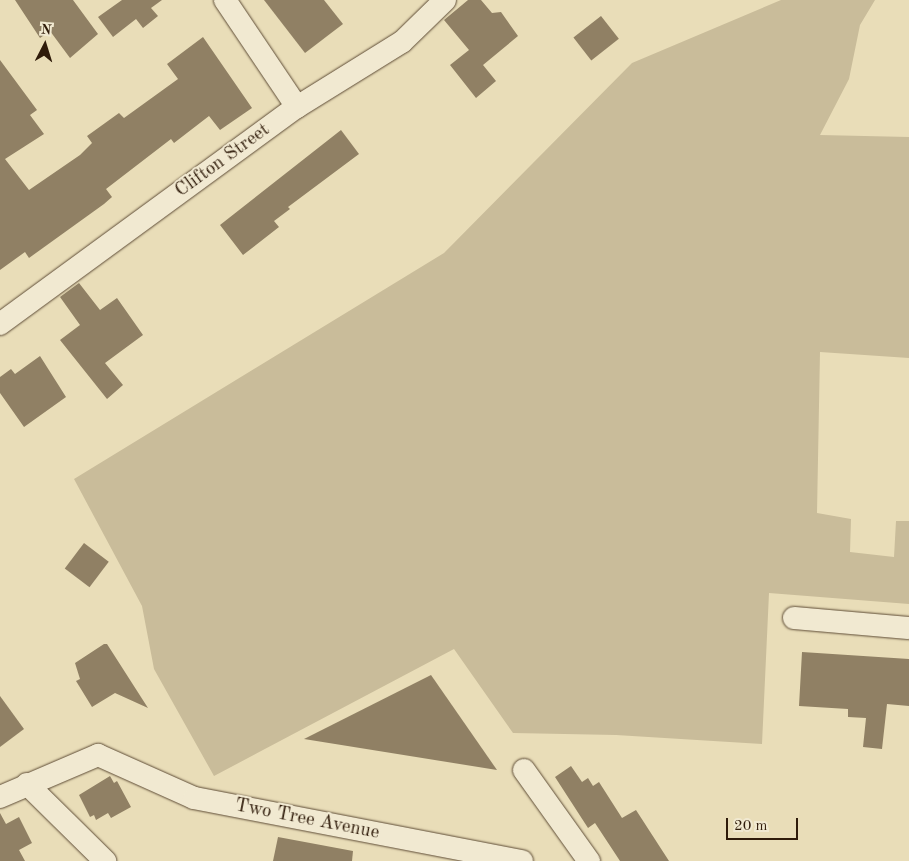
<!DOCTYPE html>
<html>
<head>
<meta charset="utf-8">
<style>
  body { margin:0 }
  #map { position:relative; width:909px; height:861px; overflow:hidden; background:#e9ddb8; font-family:"Old Standard TT",serif }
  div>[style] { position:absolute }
  .green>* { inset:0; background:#c9bc9a }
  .building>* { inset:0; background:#908064; transform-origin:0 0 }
  .roads { filter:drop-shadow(0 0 1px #5e4c36) drop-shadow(0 0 1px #5e4c36) }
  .minor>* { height:22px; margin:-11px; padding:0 11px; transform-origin:11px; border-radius:11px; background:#f1e9d1 }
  span { translate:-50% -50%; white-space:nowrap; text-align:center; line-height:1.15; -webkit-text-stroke:4px #f1e9d1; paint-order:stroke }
  .street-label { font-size:19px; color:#2f1b0a }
  .north { position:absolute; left:20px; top:20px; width:50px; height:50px; -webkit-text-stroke:4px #f1e9d1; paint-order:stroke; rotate:5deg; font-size:14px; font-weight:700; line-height:20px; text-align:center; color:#2f1b0a }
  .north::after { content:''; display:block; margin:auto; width:18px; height:22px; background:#2f1b0a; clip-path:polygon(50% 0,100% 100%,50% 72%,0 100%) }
  .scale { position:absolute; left:726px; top:818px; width:72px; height:22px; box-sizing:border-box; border:2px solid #2f1b0a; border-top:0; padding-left:6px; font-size:15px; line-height:18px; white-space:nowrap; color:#2f1b0a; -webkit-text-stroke:4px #f1e9d1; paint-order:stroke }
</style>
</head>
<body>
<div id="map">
  <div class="green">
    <i style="clip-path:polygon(781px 0,875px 0,860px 25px,849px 79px,820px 135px,909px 137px,909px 358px,820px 352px,817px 513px,851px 519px,850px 552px,894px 557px,896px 521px,909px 521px,909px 604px,769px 593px,762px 744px,616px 735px,513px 733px,454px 649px,214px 776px,154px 669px,142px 606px,74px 479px,444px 253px,632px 63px)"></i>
  </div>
  <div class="building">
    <i style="clip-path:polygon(15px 0,73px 0,98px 34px,70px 58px,50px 31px,40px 38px)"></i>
    <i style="clip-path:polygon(122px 0,162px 0,151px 8px,158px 16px,143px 28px,136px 19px,113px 37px,98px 17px)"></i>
    <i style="clip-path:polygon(264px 0,324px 0,343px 24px,305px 53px)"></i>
    <i style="clip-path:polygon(468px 0,481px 0,492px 13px,501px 12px,518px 36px,483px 65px,496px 81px,476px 98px,450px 65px,469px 50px,444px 20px)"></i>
    <i style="left:601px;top:16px;width:29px;height:35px;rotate:52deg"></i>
    <i style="clip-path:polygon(203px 37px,252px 108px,220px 130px,209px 116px,174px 143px,171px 139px,106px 189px,112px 197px,104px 204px,29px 258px,25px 252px,0 270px,0 60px,37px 110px,30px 115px,44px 134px,5px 159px,29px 190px,80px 155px,92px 143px,87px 136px,94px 131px,119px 113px,124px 118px,178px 79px,167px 64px)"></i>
    <i style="clip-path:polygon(341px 130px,359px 154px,288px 207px,290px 209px,274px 221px,279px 227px,243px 255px,220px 225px)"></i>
    <i style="clip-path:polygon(79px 283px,100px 310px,117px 298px,143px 335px,105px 363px,123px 385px,107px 399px,60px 340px,80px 325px,60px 297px)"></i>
    <i style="clip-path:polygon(40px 356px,66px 397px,24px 427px,0 393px,0 377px,11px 369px,15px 374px)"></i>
    <i style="left:84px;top:543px;width:31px;height:32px;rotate:37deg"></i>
    <i style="clip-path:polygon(104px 644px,107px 644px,148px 708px,115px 693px,92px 707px,76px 681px,80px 679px,75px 663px)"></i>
    <i style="clip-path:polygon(802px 652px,909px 659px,909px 706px,887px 704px,882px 749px,863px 747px,866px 718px,848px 717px,848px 709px,799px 706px)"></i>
    <i style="clip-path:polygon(431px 675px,497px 770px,304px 739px)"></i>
    <i style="clip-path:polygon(0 696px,24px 729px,0 747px)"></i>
    <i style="clip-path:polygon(571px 766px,582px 782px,588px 778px,593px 786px,599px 782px,622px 818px,636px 810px,669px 861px,620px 861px,595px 823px,588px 828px,555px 777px)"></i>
    <i style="clip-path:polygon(110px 776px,114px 783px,117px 781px,131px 807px,111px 818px,108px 813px,96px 820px,94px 815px,90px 817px,79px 795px)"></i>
    <i style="clip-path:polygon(0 813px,6px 824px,19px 817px,32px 843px,19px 850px,25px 861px,0 861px)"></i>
    <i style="clip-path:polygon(278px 837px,353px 851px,352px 861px,273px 861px)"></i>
  </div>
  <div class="roads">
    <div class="minor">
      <i style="left:225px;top:0;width:129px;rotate:56.1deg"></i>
      <i style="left:0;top:324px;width:368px;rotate:-36.2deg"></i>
      <i style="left:297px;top:107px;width:123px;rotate:-31.8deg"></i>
      <i style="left:402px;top:42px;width:60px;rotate:-44.3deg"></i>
      <i style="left:794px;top:618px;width:115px;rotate:5deg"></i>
      <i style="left:524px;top:770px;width:112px;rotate:54.5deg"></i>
      <i style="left:27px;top:784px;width:110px;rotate:44.6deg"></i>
      <i style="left:0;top:797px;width:107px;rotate:-23.2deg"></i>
      <i style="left:98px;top:755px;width:105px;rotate:24.1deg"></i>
      <i style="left:194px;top:798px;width:334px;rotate:10.9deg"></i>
    </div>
  </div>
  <div class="street-label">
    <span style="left:223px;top:161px;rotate:-36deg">Clifton Street</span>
    <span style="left:307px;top:820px;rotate:11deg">Two Tree Avenue</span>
  </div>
  <div class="north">N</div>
  <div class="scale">20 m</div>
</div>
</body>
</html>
